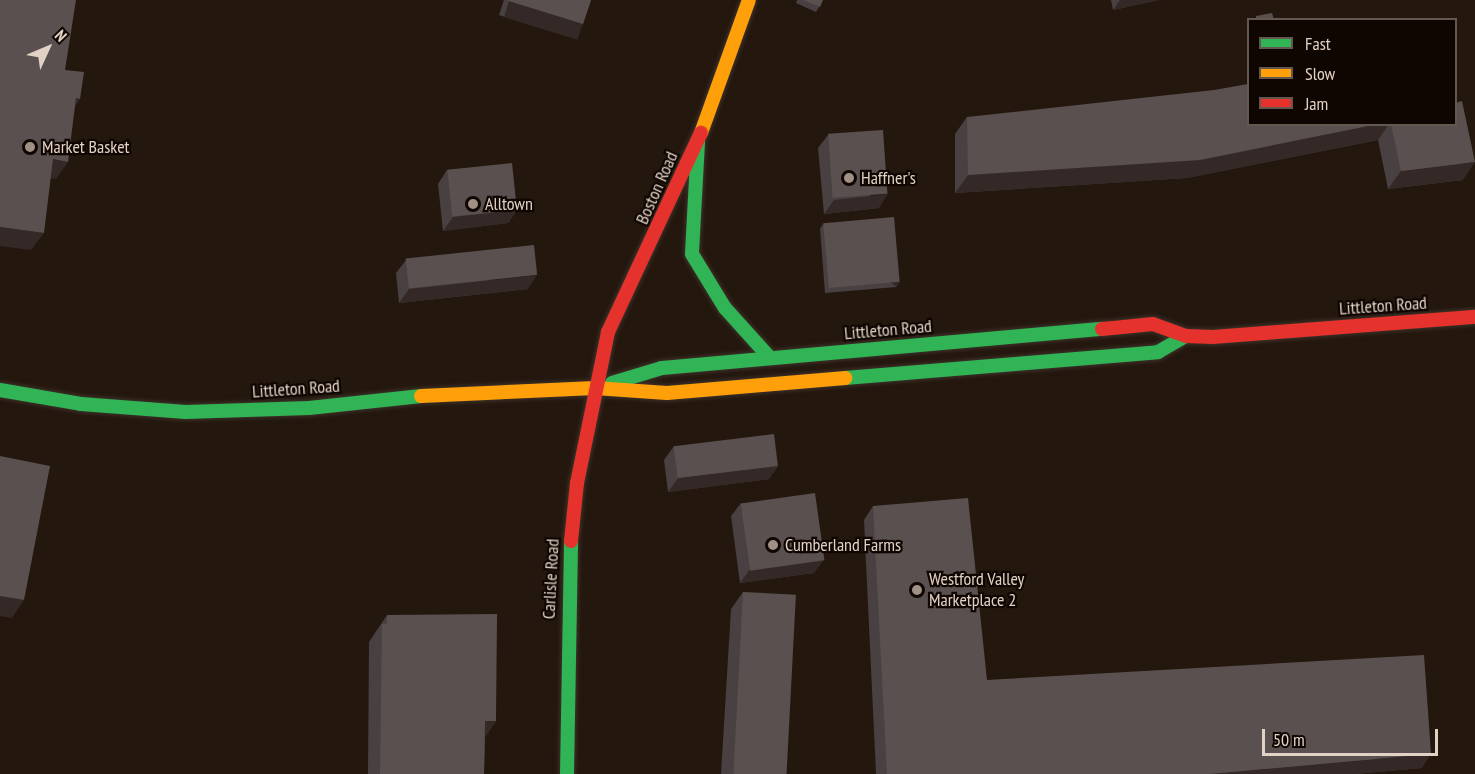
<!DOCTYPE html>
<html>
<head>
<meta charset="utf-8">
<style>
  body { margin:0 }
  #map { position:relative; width:1475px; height:774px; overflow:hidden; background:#24170e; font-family:"PT Sans Narrow",sans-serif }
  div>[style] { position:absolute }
  .roads { filter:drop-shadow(0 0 2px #3d3229) drop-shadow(0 0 2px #3d3229) }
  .fast>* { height:14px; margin:-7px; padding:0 7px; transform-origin:7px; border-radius:7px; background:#30b455 }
  .slow>* { height:14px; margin:-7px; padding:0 7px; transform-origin:7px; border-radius:7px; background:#ff9f0a }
  .jam>* { height:14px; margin:-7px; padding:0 7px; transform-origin:7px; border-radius:7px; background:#e5322d }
  .wall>* { inset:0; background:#494041 }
  .shaded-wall>* { inset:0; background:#342927; transform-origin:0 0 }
  .building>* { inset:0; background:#5a504f; transform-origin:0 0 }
  .dots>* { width:16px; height:16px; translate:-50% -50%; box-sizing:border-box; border:3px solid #0f0501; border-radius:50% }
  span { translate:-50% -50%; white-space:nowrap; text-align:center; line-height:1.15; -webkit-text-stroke:4.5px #0f0501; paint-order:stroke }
  .poi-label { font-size:18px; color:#e2d1c5 }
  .left { translate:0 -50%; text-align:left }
  .street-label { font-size:18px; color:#e2d1c5 }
  .legend { position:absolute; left:1247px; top:18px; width:210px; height:108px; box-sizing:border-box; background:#0f0501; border:2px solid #63574f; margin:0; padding:8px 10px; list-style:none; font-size:18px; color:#e2d1c5 }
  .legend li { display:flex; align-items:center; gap:12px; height:30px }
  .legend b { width:30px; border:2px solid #63574f }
  .north { position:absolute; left:18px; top:18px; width:60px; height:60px; -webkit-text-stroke:4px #0f0501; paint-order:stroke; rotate:46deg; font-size:16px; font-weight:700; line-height:24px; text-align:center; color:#e2d1c5 }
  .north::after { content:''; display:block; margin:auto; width:21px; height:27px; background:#e2d1c5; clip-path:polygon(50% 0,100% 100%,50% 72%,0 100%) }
  .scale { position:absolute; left:1262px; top:729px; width:176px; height:27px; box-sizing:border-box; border:3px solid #e2d1c5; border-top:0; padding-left:8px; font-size:18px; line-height:21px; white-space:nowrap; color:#e2d1c5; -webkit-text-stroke:4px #0f0501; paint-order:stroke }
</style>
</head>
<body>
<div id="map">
  <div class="roads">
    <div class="fast">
      <i style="left:698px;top:142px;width:112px;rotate:93.1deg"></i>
      <i style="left:692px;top:254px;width:63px;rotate:58.6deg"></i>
      <i style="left:725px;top:308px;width:67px;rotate:48deg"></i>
      <i style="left:845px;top:378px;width:314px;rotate:-4.7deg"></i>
      <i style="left:1158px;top:352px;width:32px;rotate:-30deg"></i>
      <i style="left:612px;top:383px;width:52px;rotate:-16.7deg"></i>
      <i style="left:662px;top:368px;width:442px;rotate:-5.1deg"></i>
      <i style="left:0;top:390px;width:82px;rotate:9.8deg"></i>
      <i style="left:81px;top:404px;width:105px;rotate:4.4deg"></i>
      <i style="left:186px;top:412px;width:123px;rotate:-1.9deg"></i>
      <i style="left:309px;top:408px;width:113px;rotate:-6.1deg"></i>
      <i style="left:567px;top:774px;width:233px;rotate:-89deg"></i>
    </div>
    <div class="slow">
      <i style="left:701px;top:133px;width:141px;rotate:-70.2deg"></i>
      <i style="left:421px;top:396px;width:174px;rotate:-2.6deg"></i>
      <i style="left:595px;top:388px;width:72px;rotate:4deg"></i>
      <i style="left:667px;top:393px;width:179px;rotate:-4.8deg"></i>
    </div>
    <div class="jam">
      <i style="left:1102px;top:329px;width:51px;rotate:-5.6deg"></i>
      <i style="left:1153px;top:324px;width:35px;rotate:20deg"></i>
      <i style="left:1186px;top:336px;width:27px;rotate:2deg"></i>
      <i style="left:1213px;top:337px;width:263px;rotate:-4.4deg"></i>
      <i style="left:571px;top:541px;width:58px;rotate:-84.1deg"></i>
      <i style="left:577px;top:483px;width:154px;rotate:-78.4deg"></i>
      <i style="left:608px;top:332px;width:220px;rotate:-65deg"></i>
    </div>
  </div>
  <div class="wall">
    <i style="clip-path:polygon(504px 0,591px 0,583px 24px,573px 38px,499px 15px)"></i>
    <i style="clip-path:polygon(797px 0,823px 0,816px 12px,796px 3px)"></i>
    <i style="clip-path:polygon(1111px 0,1159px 0,1113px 10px)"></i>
    <i style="clip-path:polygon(967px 117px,1248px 124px,1455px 124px,1463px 180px,1388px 189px,1378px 140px,1187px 178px,955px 193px,955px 134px)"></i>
    <i style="clip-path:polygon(828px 135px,879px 208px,824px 214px,818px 148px)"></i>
    <i style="clip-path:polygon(447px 170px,517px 210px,508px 223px,443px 231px,438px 184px)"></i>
    <i style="clip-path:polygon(823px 224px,900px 282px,896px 287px,825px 293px,820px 229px)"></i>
    <i style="clip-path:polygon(406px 260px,528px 289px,399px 303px,396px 273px)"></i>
    <i style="clip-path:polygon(674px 446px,778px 466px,769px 479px,668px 492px,664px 460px)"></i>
    <i style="clip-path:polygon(741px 503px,814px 573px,740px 583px,731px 516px)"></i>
    <i style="clip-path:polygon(873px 506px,987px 680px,1422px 768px,1355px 774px,876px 774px,864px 520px)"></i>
    <i style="clip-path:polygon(743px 592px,785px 774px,721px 774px,731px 609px)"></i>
    <i style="clip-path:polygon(387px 615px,496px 721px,485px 737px,484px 774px,368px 774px,369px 642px)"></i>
  </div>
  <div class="shaded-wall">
    <i style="clip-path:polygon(1120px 0,1159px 0,1113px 10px)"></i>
    <i style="left:509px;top:1px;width:77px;height:17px;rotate:17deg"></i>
    <i style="clip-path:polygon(76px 98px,80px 99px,68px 117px)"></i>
    <i style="clip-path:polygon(1378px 124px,1389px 124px,1378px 140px,1187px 178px,955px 193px,968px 175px)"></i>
    <i style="clip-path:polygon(53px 159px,68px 162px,56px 179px,41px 177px)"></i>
    <i style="clip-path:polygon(1475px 162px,1463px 180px,1388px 189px,1401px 171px)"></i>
    <i style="clip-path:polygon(888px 194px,879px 208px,824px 214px,834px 200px)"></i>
    <i style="clip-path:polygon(517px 210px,508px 223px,443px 231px,453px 217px)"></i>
    <i style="clip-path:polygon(0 227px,44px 233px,31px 250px,0 246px)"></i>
    <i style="clip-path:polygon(537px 275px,528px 289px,399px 303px,409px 289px)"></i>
    <i style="left:900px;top:282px;width:6px;height:71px;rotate:129deg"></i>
    <i style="clip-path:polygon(778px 466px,769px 479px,668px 492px,678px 478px)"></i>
    <i style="clip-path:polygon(824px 560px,814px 573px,740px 583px,750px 569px)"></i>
    <i style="clip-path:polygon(0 596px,24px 600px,12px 618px,0 616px)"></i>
    <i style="clip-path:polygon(485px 721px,496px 721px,484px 739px)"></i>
    <i style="clip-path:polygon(1431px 754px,1422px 768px,1355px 774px,1209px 774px)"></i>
  </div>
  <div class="building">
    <i style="clip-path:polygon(0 0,76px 0,65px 70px,84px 72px,80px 99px,76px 98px,68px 162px,53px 159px,44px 233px,0 227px)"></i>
    <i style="clip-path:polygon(509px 0,591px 0,583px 24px,509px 1px)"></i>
    <i style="clip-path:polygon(803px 0,823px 0,820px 7px)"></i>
    <i style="clip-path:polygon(1272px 13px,1274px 20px,1256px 20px,1256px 16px)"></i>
    <i style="clip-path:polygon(1248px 84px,1248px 124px,1378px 124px,1200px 160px,968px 175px,967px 117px,1214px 90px)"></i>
    <i style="clip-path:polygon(1462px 101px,1475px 162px,1401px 171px,1391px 124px,1455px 124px,1455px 103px)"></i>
    <i style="left:883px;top:130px;width:64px;height:55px;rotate:86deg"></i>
    <i style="left:512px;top:163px;width:47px;height:65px;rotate:84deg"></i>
    <i style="left:894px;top:217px;width:65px;height:71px;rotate:85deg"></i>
    <i style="left:534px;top:245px;width:30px;height:129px;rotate:84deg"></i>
    <i style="left:774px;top:434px;width:32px;height:101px;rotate:83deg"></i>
    <i style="clip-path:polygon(0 456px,50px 466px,24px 600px,0 596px)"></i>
    <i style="left:815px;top:493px;width:68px;height:75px;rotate:82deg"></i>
    <i style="clip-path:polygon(968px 498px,987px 680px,1424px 655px,1431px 754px,1209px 774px,887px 774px,873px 506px)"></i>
    <i style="left:743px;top:592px;width:53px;height:182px;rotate:3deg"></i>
    <i style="clip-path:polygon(497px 614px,496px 721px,485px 721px,484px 774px,380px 774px,382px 624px,387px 624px,387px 615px)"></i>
  </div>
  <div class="dots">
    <i style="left:30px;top:147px;background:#a09085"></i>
    <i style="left:849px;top:178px;background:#a09085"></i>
    <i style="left:473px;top:204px;background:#a09085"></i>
    <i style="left:773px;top:545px;background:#a09085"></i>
    <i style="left:917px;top:590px;background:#a09085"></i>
  </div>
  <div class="poi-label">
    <span class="left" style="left:42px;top:147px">Market Basket</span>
    <span class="left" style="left:861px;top:178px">Haffner's</span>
    <span class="left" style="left:485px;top:204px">Alltown</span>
    <span class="left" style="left:785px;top:545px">Cumberland Farms</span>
    <span class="left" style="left:929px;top:590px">Westford Valley<br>Marketplace 2</span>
  </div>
  <div class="street-label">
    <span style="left:657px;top:188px;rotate:-66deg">Boston Road</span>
    <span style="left:1383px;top:306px;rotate:-4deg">Littleton Road</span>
    <span style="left:888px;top:330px;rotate:-5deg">Littleton Road</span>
    <span style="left:296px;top:389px;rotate:-4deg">Littleton Road</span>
    <span style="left:551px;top:579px;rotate:-87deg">Carlisle Road</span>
  </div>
  <ul class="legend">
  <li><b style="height:8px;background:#30b455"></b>Fast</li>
  <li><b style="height:8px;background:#ff9f0a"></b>Slow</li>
  <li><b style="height:8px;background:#e5322d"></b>Jam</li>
  </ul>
  <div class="north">N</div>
  <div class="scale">50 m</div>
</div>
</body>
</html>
